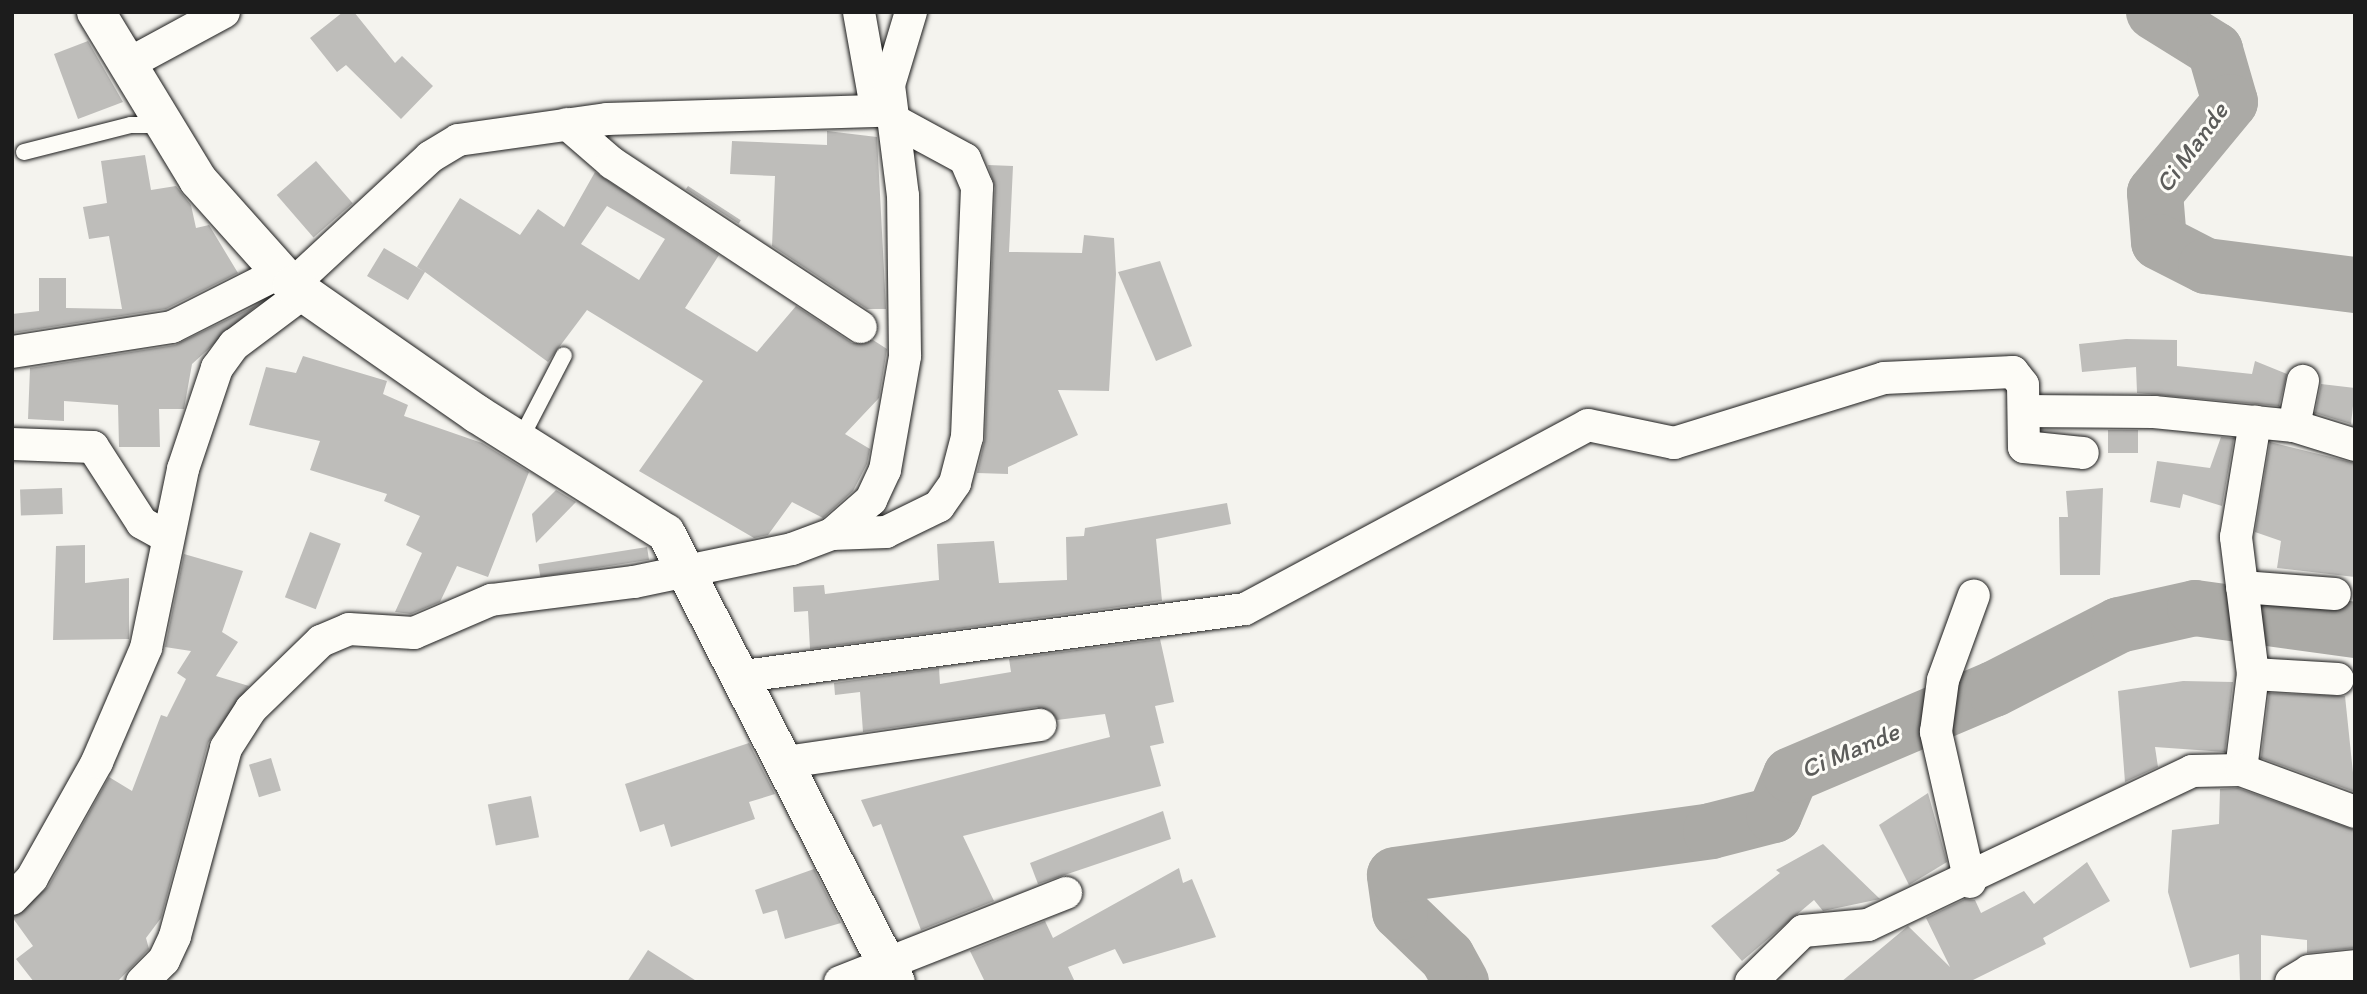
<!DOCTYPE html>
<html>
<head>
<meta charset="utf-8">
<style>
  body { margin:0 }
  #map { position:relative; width:2367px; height:994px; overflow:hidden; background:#f4f3ee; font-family:Itim,sans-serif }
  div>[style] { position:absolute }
  .river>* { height:56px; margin:-28px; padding:0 28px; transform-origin:28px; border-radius:28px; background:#abaaa6 }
  .building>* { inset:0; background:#bebdba; transform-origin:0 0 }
  .roads { filter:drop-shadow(0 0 2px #1c1c1c) drop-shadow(0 0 2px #1c1c1c) }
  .lane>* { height:16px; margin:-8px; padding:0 8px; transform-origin:8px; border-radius:8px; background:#fdfcf7 }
  .street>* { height:32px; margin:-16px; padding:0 16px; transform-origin:16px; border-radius:16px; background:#fdfcf7 }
  .secondary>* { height:38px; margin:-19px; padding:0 19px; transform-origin:19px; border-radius:19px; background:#fdfcf7 }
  span { translate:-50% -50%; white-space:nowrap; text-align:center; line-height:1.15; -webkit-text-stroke:6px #fdfcf7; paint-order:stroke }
  .water-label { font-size:26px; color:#5c5c5a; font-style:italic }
  .frame { position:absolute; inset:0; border:14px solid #1c1c1c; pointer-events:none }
</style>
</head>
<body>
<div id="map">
  <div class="river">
    <i style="left:2154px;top:12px;width:72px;rotate:31.9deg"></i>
    <i style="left:2215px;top:50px;width:54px;rotate:73.9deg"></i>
    <i style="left:2230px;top:102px;width:118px;rotate:129.5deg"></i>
    <i style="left:2155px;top:193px;width:49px;rotate:85.3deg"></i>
    <i style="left:2159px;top:242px;width:53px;rotate:27.1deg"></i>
    <i style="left:2206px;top:266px;width:150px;rotate:7.3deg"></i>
    <i style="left:1461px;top:982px;width:29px;rotate:-119deg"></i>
    <i style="left:1447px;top:957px;width:65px;rotate:-136.2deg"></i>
    <i style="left:1400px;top:912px;width:37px;rotate:-98deg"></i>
    <i style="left:1395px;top:875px;width:319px;rotate:-7.9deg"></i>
    <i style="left:1711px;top:831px;width:65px;rotate:-14.3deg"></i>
    <i style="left:1774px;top:815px;width:43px;rotate:-67deg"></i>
    <i style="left:1791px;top:775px;width:220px;rotate:-23deg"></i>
    <i style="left:1994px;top:689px;width:140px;rotate:-27.1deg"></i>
    <i style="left:2119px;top:625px;width:78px;rotate:-12.6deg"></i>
    <i style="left:2195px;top:608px;width:162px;rotate:7.8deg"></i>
  </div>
  <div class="building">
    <i style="clip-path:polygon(343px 12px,354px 12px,395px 63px,402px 56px,433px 86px,401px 119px,346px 65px,337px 72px,310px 38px)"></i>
    <i style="clip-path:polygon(88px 41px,123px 102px,78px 119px,54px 54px)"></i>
    <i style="clip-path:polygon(827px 131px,877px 137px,886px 309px,867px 309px,772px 246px,775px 176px,730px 174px,732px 141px,827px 145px)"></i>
    <i style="clip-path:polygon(145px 155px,151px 190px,176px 186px,191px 205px,196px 228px,209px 225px,238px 273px,166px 309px,13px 333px,12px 314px,39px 311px,39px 278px,66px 278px,66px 308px,122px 309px,109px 236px,89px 239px,83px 207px,107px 203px,101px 161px)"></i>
    <i style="left:316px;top:161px;width:56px;height:52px;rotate:49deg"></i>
    <i style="clip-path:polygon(988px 165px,1013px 166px,1009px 252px,1082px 253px,1084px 235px,1114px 238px,1116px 274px,1109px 391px,1058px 390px,1078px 435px,1008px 467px,1008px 474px,977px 473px,985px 438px,995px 188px)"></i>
    <i style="clip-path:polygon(evenodd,595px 172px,719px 255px,685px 308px,757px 352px,796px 306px,852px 343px,873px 340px,887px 349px,879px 398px,845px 434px,870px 449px,867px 464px,853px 491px,823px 518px,792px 502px,768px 535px,754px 538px,639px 471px,703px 381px,587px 310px,548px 362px,425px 272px,408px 300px,367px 276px,384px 248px,425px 272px,417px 267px,460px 198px,520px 235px,538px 209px,564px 227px,595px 172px,607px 206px,665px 239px,639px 280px,581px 244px,607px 206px)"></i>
    <i style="left:688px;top:186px;width:63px;height:4px;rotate:33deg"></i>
    <i style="clip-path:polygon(1160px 261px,1192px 346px,1156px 361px,1118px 272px)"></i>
    <i style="clip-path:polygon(257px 305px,192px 364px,184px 409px,159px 409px,160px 447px,119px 447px,118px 405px,64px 401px,64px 421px,28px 419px,30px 368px,175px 345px)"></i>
    <i style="clip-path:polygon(2126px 339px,2177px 340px,2177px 366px,2252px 374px,2255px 361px,2287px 374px,2279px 406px,2137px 393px,2136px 367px,2082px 372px,2079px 344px)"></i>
    <i style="clip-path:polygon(303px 356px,387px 381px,383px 394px,408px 405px,404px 416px,482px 443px,529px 472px,488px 577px,457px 566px,440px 602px,411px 614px,395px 612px,422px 553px,406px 545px,420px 516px,384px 501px,387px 494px,310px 470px,320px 441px,249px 425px,266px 367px,296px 373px)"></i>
    <i style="clip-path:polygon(2321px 384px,2355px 388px,2351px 424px,2315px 413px)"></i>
    <i style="left:2108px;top:430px;width:30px;height:23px"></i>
    <i style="clip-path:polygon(2221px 437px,2234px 438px,2222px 506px,2183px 494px,2180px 508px,2150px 502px,2157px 461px,2210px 468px)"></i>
    <i style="clip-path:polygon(2270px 442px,2355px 463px,2355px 577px,2277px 568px,2281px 541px,2255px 532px)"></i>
    <i style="left:62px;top:488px;width:26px;height:42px;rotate:88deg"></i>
    <i style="clip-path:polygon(2103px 488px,2100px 575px,2060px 575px,2059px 517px,2068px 517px,2066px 491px)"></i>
    <i style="clip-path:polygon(556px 490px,576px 502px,536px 543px,532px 514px)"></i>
    <i style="clip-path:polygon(1227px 503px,1231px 524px,1156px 539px,1162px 601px,810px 649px,808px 611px,794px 612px,793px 587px,824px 585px,825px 594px,939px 580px,937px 544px,994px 541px,999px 583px,1067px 580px,1066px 537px,1084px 536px,1085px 528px)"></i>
    <i style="left:310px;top:532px;width:33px;height:70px;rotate:21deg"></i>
    <i style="clip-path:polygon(85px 545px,85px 583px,129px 578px,129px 639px,53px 640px,56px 546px)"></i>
    <i style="left:647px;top:547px;width:13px;height:110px;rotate:81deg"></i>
    <i style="clip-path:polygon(184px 554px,243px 571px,222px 632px,238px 642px,216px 676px,249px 686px,208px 743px,161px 918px,146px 938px,149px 949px,117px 982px,34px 982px,16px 959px,33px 946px,12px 917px,48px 887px,109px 777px,132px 791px,161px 715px,167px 717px,186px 679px,177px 673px,191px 651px,165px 647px)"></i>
    <i style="clip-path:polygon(1160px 639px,1174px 702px,1155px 706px,1164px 743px,1150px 746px,1161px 786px,963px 836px,994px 901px,921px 930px,881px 824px,873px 827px,861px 800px,1110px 737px,1105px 714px,1057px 720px,1037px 707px,863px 732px,860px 692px,835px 695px,834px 683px,939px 668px,940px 684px,1011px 672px,1009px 659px)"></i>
    <i style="clip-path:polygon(2183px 681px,2233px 682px,2225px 752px,2155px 747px,2158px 767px,2125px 782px,2118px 691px)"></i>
    <i style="clip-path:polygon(2269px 693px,2345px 696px,2355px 792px,2261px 758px)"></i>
    <i style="clip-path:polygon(749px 743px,775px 794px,749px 802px,755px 819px,671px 847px,664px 824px,640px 832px,625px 784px)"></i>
    <i style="left:271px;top:758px;width:34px;height:23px;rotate:73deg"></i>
    <i style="clip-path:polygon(2238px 788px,2355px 830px,2355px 948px,2307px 953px,2307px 940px,2261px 935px,2261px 982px,2240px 982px,2239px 954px,2190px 968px,2168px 892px,2172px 830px,2219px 824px,2220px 789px)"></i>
    <i style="clip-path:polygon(1928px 793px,1947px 862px,1909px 885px,1879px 825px)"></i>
    <i style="left:531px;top:796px;width:42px;height:44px;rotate:79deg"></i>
    <i style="clip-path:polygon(1163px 811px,1171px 839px,1038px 884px,1030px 863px)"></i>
    <i style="clip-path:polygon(1823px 844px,1880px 899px,1823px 911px,1814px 900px,1742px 961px,1711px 926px,1780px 873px,1776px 870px)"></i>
    <i style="clip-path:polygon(2087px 862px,2110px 901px,2043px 938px,2046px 944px,1973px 980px,1841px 982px,1908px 926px,1950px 967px,1926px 918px,1965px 899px,1975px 900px,1981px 913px,2024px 891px,2034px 904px)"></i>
    <i style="clip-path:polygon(1179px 868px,1183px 883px,1192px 879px,1216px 937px,1123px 964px,1115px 949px,1068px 967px,1075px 982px,985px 982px,970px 951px,1045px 921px,1053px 938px)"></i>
    <i style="clip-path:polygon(814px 869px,841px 923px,785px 939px,777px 910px,763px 914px,755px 890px)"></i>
    <i style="clip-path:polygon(648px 950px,698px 982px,627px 982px)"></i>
  </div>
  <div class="roads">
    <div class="lane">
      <i style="left:24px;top:152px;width:110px;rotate:-14.2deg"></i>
      <i style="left:131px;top:125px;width:29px"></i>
      <i style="left:521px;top:438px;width:93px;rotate:-62.6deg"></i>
    </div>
    <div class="street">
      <i style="left:128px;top:64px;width:109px;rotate:-28.4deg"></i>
      <i style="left:567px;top:124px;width:60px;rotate:40.9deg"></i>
      <i style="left:612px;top:163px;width:298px;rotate:33.4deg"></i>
      <i style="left:292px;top:285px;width:188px;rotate:-42.8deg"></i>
      <i style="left:430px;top:157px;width:33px;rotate:-31deg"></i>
      <i style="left:458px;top:140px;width:150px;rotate:-8deg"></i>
      <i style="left:607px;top:119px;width:276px;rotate:-1.7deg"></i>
      <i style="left:12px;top:352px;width:162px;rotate:-8.9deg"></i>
      <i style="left:172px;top:327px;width:122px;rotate:-26.8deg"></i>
      <i style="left:2024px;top:411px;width:130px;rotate:0.4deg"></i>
      <i style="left:2154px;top:412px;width:141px;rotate:5.7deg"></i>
      <i style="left:2294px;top:426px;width:46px;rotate:-78.7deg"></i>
      <i style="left:2294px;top:426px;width:64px;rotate:17.3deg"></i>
      <i style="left:12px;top:444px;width:81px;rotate:2.1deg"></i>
      <i style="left:93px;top:447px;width:90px;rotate:57.2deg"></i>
      <i style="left:142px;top:523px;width:29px;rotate:29deg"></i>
      <i style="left:832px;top:534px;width:54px;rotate:-2.1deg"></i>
      <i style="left:886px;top:532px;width:59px;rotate:-26.1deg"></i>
      <i style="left:939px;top:506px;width:28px;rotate:-55deg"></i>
      <i style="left:955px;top:483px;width:48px;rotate:-75.4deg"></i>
      <i style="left:967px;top:437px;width:250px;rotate:-87.7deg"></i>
      <i style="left:977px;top:187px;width:30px;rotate:-113deg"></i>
      <i style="left:965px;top:159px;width:80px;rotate:-151.5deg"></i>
      <i style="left:895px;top:121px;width:28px;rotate:-136deg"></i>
      <i style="left:875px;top:102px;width:91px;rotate:-100.1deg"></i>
      <i style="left:2242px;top:587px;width:93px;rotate:4.3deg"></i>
      <i style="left:2253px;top:674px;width:85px;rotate:3.4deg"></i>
      <i style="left:744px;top:676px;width:505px;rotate:-7.62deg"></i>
      <i style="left:1245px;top:609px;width:389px;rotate:-28.2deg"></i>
      <i style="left:1588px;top:425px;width:88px;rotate:11.8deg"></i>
      <i style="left:1674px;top:443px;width:220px;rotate:-17.2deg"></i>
      <i style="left:1884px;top:378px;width:129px;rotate:-2.7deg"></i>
      <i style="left:2013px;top:372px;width:16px;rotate:52deg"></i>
      <i style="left:2023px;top:385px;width:62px;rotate:89.1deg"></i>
      <i style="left:2024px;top:447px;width:59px;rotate:5.8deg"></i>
      <i style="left:786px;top:762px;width:257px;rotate:-8.3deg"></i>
      <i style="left:2241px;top:770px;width:97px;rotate:-82.9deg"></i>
      <i style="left:2253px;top:674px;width:138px;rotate:-97.1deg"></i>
      <i style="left:2236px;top:537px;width:117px;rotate:-80.6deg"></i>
      <i style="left:1970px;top:882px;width:154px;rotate:-102.8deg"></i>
      <i style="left:1936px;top:732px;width:52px;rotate:-82.3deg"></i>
      <i style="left:1943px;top:680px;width:90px;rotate:-70deg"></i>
      <i style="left:12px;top:899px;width:29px;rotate:-46deg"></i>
      <i style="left:32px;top:878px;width:133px;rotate:-60.7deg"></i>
      <i style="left:97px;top:762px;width:124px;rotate:-66.7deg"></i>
      <i style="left:146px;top:648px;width:183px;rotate:-78.3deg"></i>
      <i style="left:183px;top:469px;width:107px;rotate:-71.4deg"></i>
      <i style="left:217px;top:368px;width:29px;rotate:-54deg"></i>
      <i style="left:234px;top:345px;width:85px;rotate:-36.9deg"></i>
      <i style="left:142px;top:982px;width:31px;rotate:-45deg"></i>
      <i style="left:164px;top:960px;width:26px;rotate:-65deg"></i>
      <i style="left:175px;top:936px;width:195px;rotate:-74.8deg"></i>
      <i style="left:226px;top:748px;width:46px;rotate:-57.3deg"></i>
      <i style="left:251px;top:709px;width:98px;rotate:-44.2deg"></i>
      <i style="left:321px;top:641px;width:30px;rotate:-23deg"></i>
      <i style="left:349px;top:629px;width:65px;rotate:3.5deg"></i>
      <i style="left:414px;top:633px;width:84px;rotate:-23.2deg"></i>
      <i style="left:491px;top:600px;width:144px;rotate:-7.2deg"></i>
      <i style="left:634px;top:582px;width:161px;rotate:-11.8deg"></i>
      <i style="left:792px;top:549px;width:43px;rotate:-20.6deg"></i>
      <i style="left:832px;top:534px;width:52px;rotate:-41.1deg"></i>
      <i style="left:871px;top:500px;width:33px;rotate:-65deg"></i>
      <i style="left:885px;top:470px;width:116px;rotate:-80deg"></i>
      <i style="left:905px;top:356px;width:160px;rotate:-90.7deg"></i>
      <i style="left:903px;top:196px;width:112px;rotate:-97.2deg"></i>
      <i style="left:889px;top:85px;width:76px;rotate:-73.2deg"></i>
      <i style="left:840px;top:982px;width:243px;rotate:-21.5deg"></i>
      <i style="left:1751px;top:982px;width:73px;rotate:-44.4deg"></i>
      <i style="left:1803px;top:931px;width:65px;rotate:-5.3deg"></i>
      <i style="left:1868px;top:925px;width:359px;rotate:-25.4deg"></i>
      <i style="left:2192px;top:771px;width:49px;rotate:-1.2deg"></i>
      <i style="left:2241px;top:770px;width:121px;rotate:20.2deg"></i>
      <i style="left:2291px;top:982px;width:21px;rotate:-31deg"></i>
      <i style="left:2309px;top:971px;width:46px;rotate:-6.2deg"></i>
    </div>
    <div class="secondary">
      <i style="left:96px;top:12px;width:197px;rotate:58.7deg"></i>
      <i style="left:198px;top:180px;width:141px;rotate:48.2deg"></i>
      <i style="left:292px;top:285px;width:226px;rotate:34.9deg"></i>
      <i style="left:477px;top:414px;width:223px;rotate:32.2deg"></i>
      <i style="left:666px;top:533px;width:504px;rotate:62.88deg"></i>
    </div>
  </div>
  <div class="water-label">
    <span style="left:2192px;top:148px;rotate:-54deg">Ci Mande</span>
    <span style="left:1850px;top:751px;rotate:-23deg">Ci Mande</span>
  </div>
  <div class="frame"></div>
</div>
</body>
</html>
